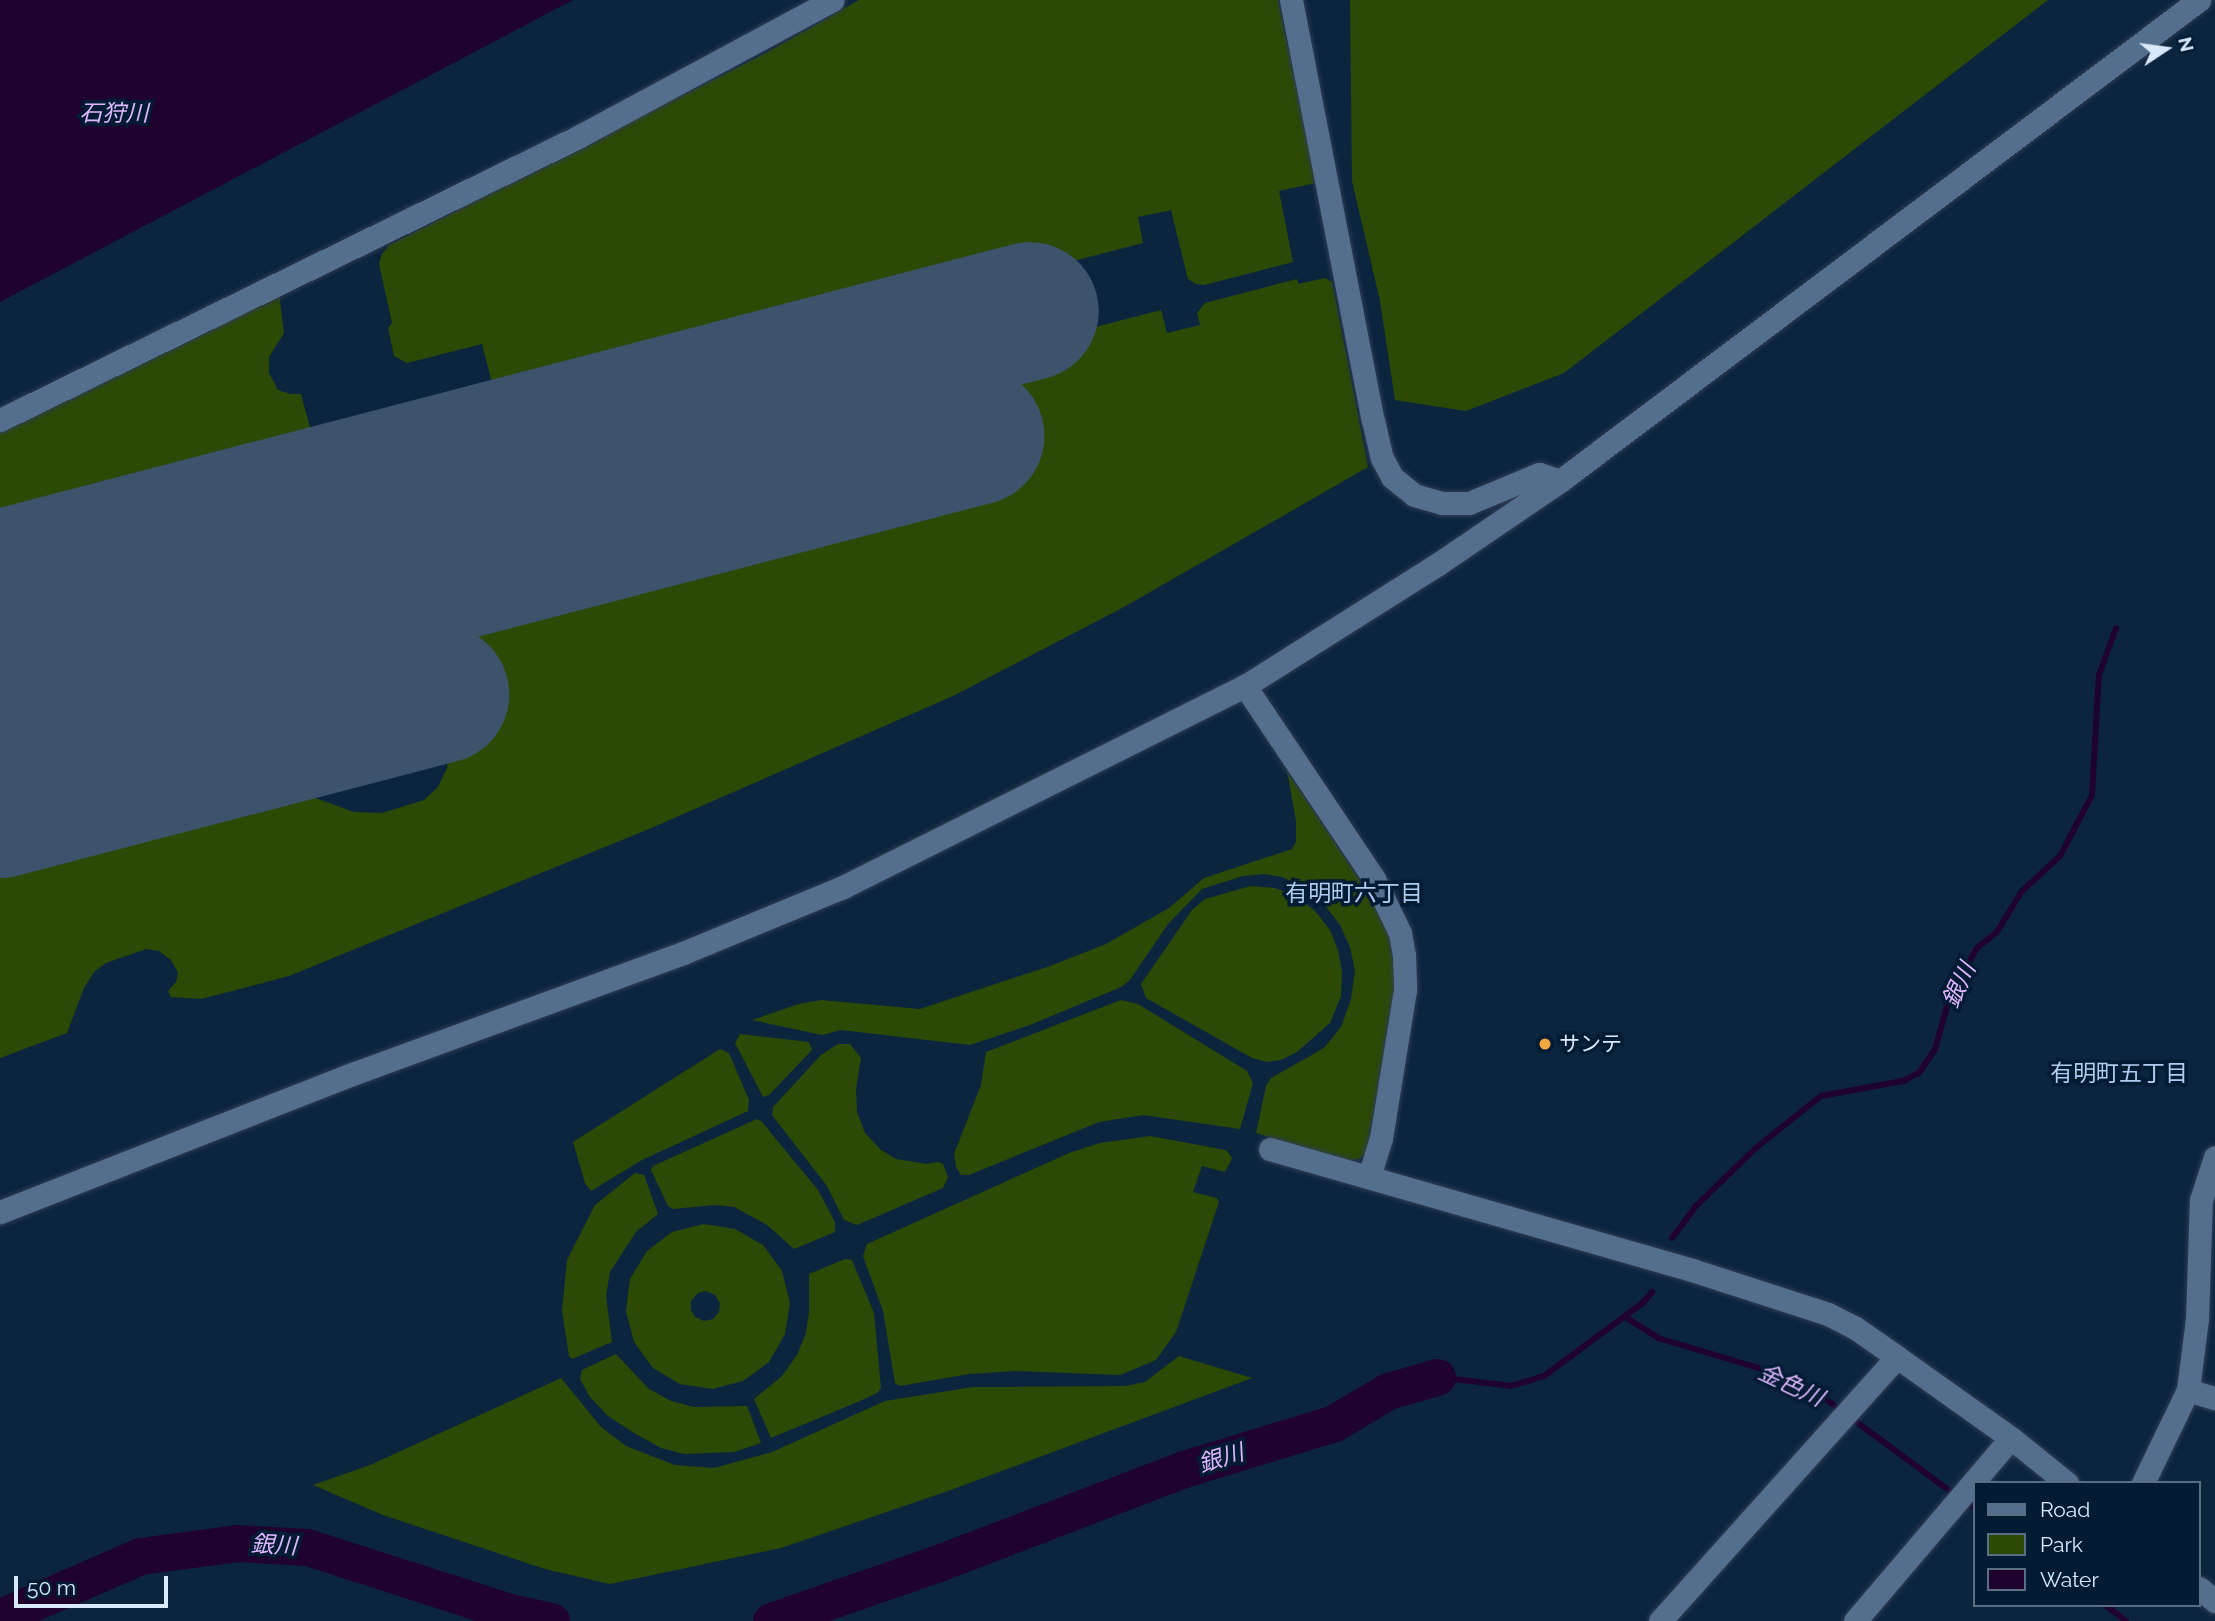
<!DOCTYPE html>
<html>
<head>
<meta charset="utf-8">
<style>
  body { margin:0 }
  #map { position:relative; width:2215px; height:1621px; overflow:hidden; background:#0c253f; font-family:Raleway,"Noto Sans JP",sans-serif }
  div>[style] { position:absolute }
  .green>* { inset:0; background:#2c4905 }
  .water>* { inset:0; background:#1f032e }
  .stream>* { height:6px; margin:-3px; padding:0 3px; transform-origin:3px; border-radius:3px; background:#1f032e }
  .river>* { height:37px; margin:-18.5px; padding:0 18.5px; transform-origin:18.5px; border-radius:18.5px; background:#1f032e }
  .runway>* { height:138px; margin:-69px; padding:0 69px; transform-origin:69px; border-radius:69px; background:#3c536b }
  .roads { filter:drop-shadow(0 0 2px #303d54) drop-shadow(0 0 2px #303d54) }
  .minor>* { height:23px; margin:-11.5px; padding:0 11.5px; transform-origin:11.5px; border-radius:11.5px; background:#536f8d }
  .dots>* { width:19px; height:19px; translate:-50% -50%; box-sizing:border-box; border:4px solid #031c34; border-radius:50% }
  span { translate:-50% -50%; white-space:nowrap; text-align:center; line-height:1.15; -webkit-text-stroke:7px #031c34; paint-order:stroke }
  .poi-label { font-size:21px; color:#d9e9fa }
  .left { translate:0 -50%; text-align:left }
  .water-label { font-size:23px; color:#e0b6fe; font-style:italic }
  .neighbourhood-label { font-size:23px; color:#aeccee }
  .legend { position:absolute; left:1973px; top:1481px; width:228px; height:126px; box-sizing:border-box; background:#031c34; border:2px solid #596e83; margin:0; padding:9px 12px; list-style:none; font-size:21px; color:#d9e9fa }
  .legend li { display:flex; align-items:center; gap:14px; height:35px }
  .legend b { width:35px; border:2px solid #596e83 }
  .north { position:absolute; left:2131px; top:14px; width:70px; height:70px; -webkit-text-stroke:5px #031c34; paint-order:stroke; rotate:77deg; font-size:19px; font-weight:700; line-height:28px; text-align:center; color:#d9e9fa }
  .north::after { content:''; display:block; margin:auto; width:24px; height:32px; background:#d9e9fa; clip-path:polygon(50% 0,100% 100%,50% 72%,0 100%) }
  .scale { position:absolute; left:14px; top:1576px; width:154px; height:32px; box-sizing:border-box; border:4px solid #d9e9fa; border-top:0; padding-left:9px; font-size:21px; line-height:24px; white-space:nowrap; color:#d9e9fa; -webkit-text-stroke:5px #031c34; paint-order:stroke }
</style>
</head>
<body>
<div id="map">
  <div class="green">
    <i style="clip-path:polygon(859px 0,1278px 0,1316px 183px,1279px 191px,1293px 262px,1204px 285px,1196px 284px,1188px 279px,1171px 210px,1138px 217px,1143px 243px,499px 410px,482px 344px,407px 363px,394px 356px,388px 328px,392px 323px,379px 264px,382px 254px,389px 245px,766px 53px)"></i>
    <i style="clip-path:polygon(1350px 0,2048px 0,1564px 373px,1466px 411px,1395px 400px,1380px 301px,1352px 181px)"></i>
    <i style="clip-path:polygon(1048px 277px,1077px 294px,1060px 325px,514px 469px,501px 419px)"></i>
    <i style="clip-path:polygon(1325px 278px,1332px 282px,1368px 467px,1124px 607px,953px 696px,649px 829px,289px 976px,201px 999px,171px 997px,168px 991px,176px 982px,178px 973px,171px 960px,159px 951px,146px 949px,106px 963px,94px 972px,84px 988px,67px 1033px,0 1058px,0 851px,245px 787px,285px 787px,354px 812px,382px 813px,424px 800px,438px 787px,447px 768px,450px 743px,431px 669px,0 782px,0 613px,218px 556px,281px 552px,519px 490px,516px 477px,1161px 310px,1167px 333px,1200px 325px,1197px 313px,1205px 303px,1297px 279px,1298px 284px)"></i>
    <i style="clip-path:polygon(279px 293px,284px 333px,269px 357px,269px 373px,278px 390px,290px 394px,301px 394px,315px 446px,253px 462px,199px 489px,0 540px,0 430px)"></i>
    <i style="clip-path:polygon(323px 478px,330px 505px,271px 521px,216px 547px,0 604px,0 549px,201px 497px,263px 493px)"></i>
    <i style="clip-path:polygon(1287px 771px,1380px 910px,1390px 933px,1396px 988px,1367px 1151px,1359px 1159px,1346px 1161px,1256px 1133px,1266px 1086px,1271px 1078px,1324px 1048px,1341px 1027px,1351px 999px,1355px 971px,1350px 947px,1340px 925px,1324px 904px,1305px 888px,1282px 877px,1264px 874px,1243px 876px,1202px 889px,1168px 924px,1130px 980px,1121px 987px,1030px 1025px,970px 1045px,841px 1030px,822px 1035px,752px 1020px,799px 1004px,821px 1000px,920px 1009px,1050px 966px,1106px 944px,1169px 908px,1204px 878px,1292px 849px,1296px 842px,1296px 821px)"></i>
    <i style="clip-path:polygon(1251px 886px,1275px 888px,1298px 897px,1316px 912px,1330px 930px,1338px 950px,1342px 972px,1341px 996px,1330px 1023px,1297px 1052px,1281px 1060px,1267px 1062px,1252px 1058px,1146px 998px,1141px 984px,1192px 910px,1205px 899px)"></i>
    <i style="clip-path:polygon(1121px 1000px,1138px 1004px,1247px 1071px,1253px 1083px,1240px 1129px,1143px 1115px,1099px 1122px,969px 1175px,961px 1175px,956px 1167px,954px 1154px,981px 1085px,986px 1052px)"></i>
    <i style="clip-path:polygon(740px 1034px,809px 1042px,812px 1050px,769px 1095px,763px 1097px,735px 1043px)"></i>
    <i style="clip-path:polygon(838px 1044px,850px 1044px,861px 1058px,856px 1089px,857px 1112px,865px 1133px,881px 1150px,896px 1159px,927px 1164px,938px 1162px,943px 1164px,948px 1177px,943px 1188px,857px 1225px,844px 1220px,827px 1186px,772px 1115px,773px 1107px,821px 1055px)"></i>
    <i style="clip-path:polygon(720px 1049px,729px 1053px,749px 1100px,748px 1111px,642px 1160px,591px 1191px,585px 1183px,573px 1142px)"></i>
    <i style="clip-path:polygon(757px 1119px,762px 1122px,818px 1190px,835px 1222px,835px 1232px,794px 1249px,767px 1225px,734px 1207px,715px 1205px,673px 1209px,668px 1206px,651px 1170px,653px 1166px)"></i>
    <i style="clip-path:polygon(1150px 1136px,1226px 1150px,1232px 1158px,1225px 1172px,1202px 1166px,1193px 1192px,1217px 1198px,1219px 1202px,1176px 1332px,1156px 1360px,1120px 1375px,1015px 1371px,969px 1374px,900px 1386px,895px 1383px,883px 1311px,863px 1256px,867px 1244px,1069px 1153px,1100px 1143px)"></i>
    <i style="clip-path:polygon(635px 1173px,644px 1175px,658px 1214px,636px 1232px,610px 1272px,606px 1296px,612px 1342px,572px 1359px,569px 1356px,562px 1311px,567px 1260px,595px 1205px)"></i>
    <i style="clip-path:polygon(evenodd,704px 1224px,735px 1229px,763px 1245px,782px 1271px,790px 1303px,785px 1334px,769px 1362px,743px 1381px,712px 1389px,680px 1384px,653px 1368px,634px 1342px,626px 1311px,630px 1279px,647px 1251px,672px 1232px,704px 1224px,706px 1291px,715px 1295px,720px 1303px,719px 1312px,713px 1319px,704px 1321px,695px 1317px,691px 1310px,691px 1301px,698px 1293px,706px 1291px)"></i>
    <i style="clip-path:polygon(845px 1259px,852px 1260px,874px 1313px,881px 1388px,877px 1393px,860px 1401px,771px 1438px,754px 1399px,782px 1376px,797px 1355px,806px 1333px,809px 1312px,809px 1274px)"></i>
    <i style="clip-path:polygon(616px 1354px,649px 1389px,671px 1401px,694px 1407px,747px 1406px,761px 1443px,734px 1452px,684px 1454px,661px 1448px,634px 1433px,608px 1416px,590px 1397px,580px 1379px,582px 1370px)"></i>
    <i style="clip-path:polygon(1179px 1356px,1252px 1378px,948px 1491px,781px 1548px,610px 1584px,545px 1569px,383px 1515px,313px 1485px,370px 1465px,561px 1378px,601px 1427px,626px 1446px,675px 1465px,714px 1468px,772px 1452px,885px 1401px,973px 1387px,1125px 1386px,1145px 1382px)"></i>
  </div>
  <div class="water">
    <i style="clip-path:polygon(0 0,573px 0,0 302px)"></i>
  </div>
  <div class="stream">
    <i style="left:1672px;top:1238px;width:39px;rotate:-53deg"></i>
    <i style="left:1695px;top:1207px;width:86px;rotate:-44.1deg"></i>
    <i style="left:1757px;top:1147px;width:82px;rotate:-38.6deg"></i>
    <i style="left:1821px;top:1096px;width:83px;rotate:-10.4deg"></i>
    <i style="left:1903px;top:1081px;width:18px;rotate:-27deg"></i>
    <i style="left:1919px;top:1073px;width:29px;rotate:-56deg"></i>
    <i style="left:1935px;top:1049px;width:55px;rotate:-74.2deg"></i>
    <i style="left:1950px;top:996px;width:55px;rotate:-60.6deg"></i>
    <i style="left:1977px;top:948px;width:26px;rotate:-39deg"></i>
    <i style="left:1997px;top:932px;width:47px;rotate:-59deg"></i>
    <i style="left:2021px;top:892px;width:53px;rotate:-42.7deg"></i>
    <i style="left:2060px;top:856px;width:69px;rotate:-62.3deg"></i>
    <i style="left:2092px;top:795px;width:120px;rotate:-86.7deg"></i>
    <i style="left:2099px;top:675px;width:50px;rotate:-70.1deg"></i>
    <i style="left:1625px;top:1317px;width:39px;rotate:32deg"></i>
    <i style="left:1658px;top:1338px;width:109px;rotate:16.6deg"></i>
    <i style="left:1762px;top:1369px;width:59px;rotate:23.1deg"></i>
    <i style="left:1816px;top:1392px;width:173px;rotate:36.5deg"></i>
    <i style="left:1437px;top:1377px;width:75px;rotate:6.9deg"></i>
    <i style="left:1511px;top:1386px;width:34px;rotate:-17deg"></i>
    <i style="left:1544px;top:1376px;width:124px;rotate:-36.5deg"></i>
    <i style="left:1644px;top:1302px;width:13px;rotate:-51deg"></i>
    <i style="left:1964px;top:1501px;width:13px;rotate:32deg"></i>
    <i style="left:2105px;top:1605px;width:26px;rotate:37deg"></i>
  </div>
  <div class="river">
    <i style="left:0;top:1617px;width:153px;rotate:-23.5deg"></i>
    <i style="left:140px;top:1556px;width:98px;rotate:-7.6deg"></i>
    <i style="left:237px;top:1543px;width:70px;rotate:3.3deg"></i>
    <i style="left:307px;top:1547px;width:213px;rotate:17.8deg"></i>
    <i style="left:510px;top:1612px;width:42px;rotate:12.4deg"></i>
    <i style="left:771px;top:1621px;width:175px;rotate:-19.1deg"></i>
    <i style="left:936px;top:1564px;width:266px;rotate:-21deg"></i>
    <i style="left:1184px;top:1469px;width:157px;rotate:-17deg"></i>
    <i style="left:1334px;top:1423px;width:63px;rotate:-30.7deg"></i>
    <i style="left:1388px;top:1391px;width:51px;rotate:-15.9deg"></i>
  </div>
  <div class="runway">
    <i style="left:0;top:579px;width:1064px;rotate:-14.58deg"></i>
    <i style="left:0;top:690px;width:1008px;rotate:-14.6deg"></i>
    <i style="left:0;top:809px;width:455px;rotate:-14.6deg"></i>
  </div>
  <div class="roads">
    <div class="minor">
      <i style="left:1291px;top:0;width:428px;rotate:79deg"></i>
      <i style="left:1373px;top:420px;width:39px;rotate:77deg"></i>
      <i style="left:1382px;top:458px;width:21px;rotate:62deg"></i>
      <i style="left:1392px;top:477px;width:28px;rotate:39deg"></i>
      <i style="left:1414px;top:495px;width:29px;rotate:16deg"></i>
      <i style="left:1442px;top:503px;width:27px"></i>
      <i style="left:1469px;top:503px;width:76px;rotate:-22.5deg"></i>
      <i style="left:1539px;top:474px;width:22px;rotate:18deg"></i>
      <i style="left:0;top:420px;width:644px;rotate:-26.09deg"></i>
      <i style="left:578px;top:137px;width:289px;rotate:-28.3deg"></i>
      <i style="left:1245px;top:686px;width:232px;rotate:56.2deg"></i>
      <i style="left:1374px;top:879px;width:60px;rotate:64.3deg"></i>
      <i style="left:1400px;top:933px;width:22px;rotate:80deg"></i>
      <i style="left:1404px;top:955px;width:35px;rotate:88deg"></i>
      <i style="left:1405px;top:990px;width:150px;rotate:99.2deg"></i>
      <i style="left:1381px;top:1138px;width:41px;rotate:107.1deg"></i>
      <i style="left:1270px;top:1149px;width:439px;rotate:16deg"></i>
      <i style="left:1692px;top:1270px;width:143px;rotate:17.9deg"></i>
      <i style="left:1828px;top:1314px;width:29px;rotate:27deg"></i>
      <i style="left:1854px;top:1327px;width:52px;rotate:34.9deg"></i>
      <i style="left:1897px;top:1357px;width:140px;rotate:35.4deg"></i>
      <i style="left:2011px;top:1438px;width:72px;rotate:38.8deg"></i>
      <i style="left:0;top:1212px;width:381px;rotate:-21.4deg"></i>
      <i style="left:355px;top:1073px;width:349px;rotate:-20.1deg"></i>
      <i style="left:683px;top:953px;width:171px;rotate:-22.4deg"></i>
      <i style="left:841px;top:888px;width:452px;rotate:-26.6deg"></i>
      <i style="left:1245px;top:686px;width:228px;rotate:-32.3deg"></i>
      <i style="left:1438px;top:564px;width:148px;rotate:-34.2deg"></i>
      <i style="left:1560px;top:481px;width:800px;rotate:-36.97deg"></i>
      <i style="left:2188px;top:1390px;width:28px;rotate:17deg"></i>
      <i style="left:2143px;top:1483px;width:103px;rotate:-64.2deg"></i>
      <i style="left:2188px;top:1390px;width:72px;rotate:-82.8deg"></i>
      <i style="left:2197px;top:1319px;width:119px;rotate:-88.1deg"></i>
      <i style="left:2201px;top:1200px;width:45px;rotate:-72deg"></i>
      <i style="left:2199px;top:1588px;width:21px;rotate:39deg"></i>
      <i style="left:1660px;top:1621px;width:355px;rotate:-48.1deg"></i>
      <i style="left:1855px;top:1621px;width:240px;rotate:-49.6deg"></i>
    </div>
  </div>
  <div class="dots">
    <i style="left:1545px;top:1044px;background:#f1a63f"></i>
  </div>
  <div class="poi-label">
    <span class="left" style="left:1559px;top:1044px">サンテ</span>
  </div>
  <div class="water-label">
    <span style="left:114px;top:113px">石狩川</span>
    <span style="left:1959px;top:985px;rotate:-65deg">銀川</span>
    <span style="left:1791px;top:1385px;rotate:25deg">金色川</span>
    <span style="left:1221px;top:1458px;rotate:-17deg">銀川</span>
    <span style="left:274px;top:1545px;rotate:3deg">銀川</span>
  </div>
  <div class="neighbourhood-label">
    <span style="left:1354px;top:893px">有明町六丁目</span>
    <span style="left:2119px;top:1073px">有明町五丁目</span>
  </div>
  <ul class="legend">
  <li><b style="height:9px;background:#536f8d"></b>Road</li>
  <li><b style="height:19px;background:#2c4905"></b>Park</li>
  <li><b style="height:19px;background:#1f032e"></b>Water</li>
  </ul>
  <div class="north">N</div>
  <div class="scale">50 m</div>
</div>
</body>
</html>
